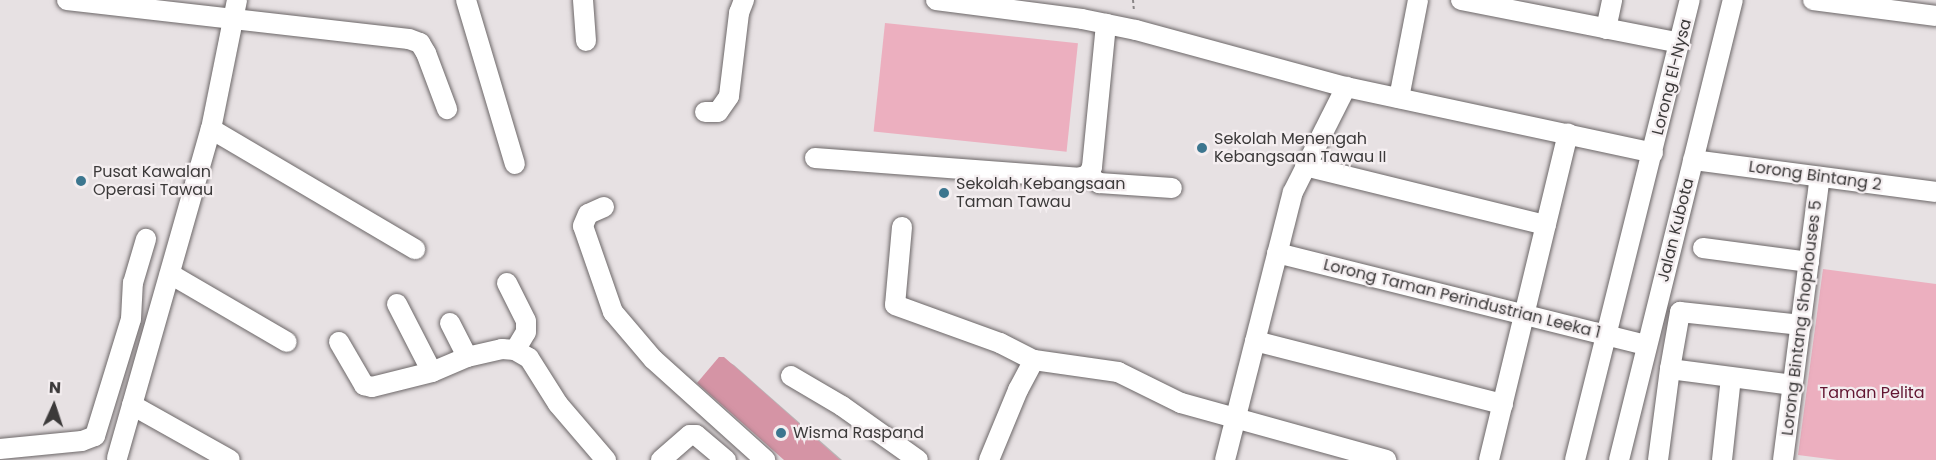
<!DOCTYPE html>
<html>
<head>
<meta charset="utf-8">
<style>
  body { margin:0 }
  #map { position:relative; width:1936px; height:460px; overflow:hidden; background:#e7e1e3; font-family:Poppins,sans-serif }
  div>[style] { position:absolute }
  .green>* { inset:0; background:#ecafbf; transform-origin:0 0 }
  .shadow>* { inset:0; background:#0003 }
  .building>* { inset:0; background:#d594a5 }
  .path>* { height:2px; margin-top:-1px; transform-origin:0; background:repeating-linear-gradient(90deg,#8a8687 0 3px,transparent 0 6px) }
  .roads { filter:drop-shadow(0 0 2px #6c6768) drop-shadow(0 0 2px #6c6768) }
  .minor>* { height:20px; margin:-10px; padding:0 10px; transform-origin:10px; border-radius:10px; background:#fff }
  .dots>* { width:16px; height:16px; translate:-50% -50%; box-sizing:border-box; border:3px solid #f4eef0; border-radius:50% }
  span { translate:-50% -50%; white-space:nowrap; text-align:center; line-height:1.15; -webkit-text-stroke:4.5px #f4eef0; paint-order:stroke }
  .street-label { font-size:16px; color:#3c3a3a }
  .poi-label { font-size:16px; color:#3c3a3a }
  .left { translate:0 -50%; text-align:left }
  .park-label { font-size:16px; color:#621632 }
  .north { position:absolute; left:24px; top:376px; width:60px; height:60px; -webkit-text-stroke:4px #f4eef0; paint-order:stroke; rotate:3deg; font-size:16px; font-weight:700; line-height:24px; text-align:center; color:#3c3a3a }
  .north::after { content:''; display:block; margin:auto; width:21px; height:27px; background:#3c3a3a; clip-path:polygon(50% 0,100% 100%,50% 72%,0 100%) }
</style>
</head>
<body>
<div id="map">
  <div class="green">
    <i style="left:885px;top:23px;width:194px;height:109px;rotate:6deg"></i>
    <i style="clip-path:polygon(1823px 269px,1936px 284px,1936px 460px,1837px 460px,1798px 455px)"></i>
  </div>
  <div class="shadow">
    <i style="clip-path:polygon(723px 359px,734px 365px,842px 460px,787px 460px)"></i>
  </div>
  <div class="building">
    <i style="clip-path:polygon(719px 357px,724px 357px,840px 460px,784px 460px,697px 383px)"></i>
  </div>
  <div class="path">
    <i style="left:1133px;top:0;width:12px;rotate:85deg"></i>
  </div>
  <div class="roads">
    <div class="minor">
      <i style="left:67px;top:0;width:344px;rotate:6.5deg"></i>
      <i style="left:409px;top:39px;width:12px;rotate:20deg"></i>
      <i style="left:420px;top:43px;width:12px;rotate:59deg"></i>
      <i style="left:426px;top:53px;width:60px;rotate:69.4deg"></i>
      <i style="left:466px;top:0;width:171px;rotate:73.4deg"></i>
      <i style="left:583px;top:0;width:41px;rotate:85.8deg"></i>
      <i style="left:936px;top:0;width:147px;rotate:7.4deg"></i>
      <i style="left:1082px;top:19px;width:55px;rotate:11.5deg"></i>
      <i style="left:1136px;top:30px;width:218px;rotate:15.2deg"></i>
      <i style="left:1346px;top:87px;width:314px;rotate:12.1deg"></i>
      <i style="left:1461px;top:0;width:223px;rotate:11.1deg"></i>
      <i style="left:1813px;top:0;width:124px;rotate:7.4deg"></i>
      <i style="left:1606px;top:29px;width:30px;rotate:-78deg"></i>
      <i style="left:1399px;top:98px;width:100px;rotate:-79deg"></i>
      <i style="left:705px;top:112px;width:13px"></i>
      <i style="left:718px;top:112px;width:19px;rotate:-55deg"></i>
      <i style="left:729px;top:96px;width:84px;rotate:-83.1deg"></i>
      <i style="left:739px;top:13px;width:14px;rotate:-69deg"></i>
      <i style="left:211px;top:129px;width:237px;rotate:30.5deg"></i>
      <i style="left:815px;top:158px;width:264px;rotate:4.3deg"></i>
      <i style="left:1078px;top:178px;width:10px;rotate:-17deg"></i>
      <i style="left:1088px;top:175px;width:9px;rotate:-63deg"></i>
      <i style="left:1092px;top:167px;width:144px;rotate:-84.4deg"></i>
      <i style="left:1693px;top:160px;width:245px;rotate:7.5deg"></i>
      <i style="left:1305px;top:166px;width:248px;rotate:13.8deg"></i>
      <i style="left:1088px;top:175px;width:14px;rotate:36deg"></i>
      <i style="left:1099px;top:183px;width:73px;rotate:3.9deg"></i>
      <i style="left:604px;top:207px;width:17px;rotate:156deg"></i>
      <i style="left:588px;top:214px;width:13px;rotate:113deg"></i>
      <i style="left:583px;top:226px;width:91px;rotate:70.8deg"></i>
      <i style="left:613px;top:312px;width:62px;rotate:49.6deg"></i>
      <i style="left:653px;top:359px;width:151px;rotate:42deg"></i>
      <i style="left:902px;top:227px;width:78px;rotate:95.1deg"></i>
      <i style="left:895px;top:305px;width:112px;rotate:19.9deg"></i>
      <i style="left:1000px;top:343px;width:38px;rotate:27deg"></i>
      <i style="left:1703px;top:248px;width:107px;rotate:7.5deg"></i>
      <i style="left:1277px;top:253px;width:381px;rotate:14deg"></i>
      <i style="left:170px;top:274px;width:135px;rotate:30.2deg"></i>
      <i style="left:507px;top:283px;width:42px;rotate:63.4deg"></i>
      <i style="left:526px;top:321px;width:11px;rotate:90deg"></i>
      <i style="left:526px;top:332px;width:21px;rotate:121deg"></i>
      <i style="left:397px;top:304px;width:76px;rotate:62.8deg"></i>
      <i style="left:450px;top:323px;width:38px;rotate:63deg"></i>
      <i style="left:1255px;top:341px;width:256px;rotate:14.3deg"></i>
      <i style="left:339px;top:342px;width:50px;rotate:59.8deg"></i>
      <i style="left:364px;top:385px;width:8px;rotate:14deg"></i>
      <i style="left:372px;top:387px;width:62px;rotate:-14deg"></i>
      <i style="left:432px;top:372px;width:38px;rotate:-23deg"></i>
      <i style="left:467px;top:357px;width:36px;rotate:-13deg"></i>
      <i style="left:502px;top:349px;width:13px;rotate:4deg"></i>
      <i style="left:515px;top:350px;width:16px;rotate:30deg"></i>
      <i style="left:529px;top:358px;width:54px;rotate:57.8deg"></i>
      <i style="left:558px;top:404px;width:74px;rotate:49.4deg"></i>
      <i style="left:1670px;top:369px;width:58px;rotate:-80deg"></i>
      <i style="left:1680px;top:312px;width:122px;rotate:6.1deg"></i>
      <i style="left:791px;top:376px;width:59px;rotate:30.5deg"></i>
      <i style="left:842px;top:406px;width:93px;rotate:35.4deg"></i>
      <i style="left:132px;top:405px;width:112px;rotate:29.3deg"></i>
      <i style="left:0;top:449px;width:82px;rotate:-5.6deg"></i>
      <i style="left:82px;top:441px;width:14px;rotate:-21deg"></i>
      <i style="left:95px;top:436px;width:122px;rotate:-72.9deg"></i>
      <i style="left:131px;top:319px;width:36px;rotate:-87deg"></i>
      <i style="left:133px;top:283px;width:46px;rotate:-73.5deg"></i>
      <i style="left:117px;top:458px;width:342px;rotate:-74.1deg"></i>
      <i style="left:211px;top:129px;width:132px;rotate:-78.6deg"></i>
      <i style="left:661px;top:460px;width:38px;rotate:-41deg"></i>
      <i style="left:690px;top:435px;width:6px"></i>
      <i style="left:696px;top:435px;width:39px;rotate:40deg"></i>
      <i style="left:989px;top:460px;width:76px;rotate:-67.5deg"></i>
      <i style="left:1018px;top:390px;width:34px;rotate:-62deg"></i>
      <i style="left:1034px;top:360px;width:85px;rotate:8.1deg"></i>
      <i style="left:1118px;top:372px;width:70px;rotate:26.2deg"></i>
      <i style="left:1181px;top:403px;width:213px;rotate:15.5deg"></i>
      <i style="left:1225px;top:460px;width:276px;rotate:-75.8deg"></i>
      <i style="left:1293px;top:192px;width:118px;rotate:-63.2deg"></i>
      <i style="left:1489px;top:460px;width:336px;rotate:-76.4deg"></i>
      <i style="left:1575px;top:460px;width:474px;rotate:-76deg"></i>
      <i style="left:1619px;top:460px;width:474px;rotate:-76.1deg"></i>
      <i style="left:1658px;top:460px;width:92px;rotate:-82.5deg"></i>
      <i style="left:1670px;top:369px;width:124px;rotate:7.4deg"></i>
      <i style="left:1722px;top:460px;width:83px;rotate:-83.8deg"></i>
      <i style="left:1783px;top:460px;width:285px;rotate:-82.6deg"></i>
    </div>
  </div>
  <div class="dots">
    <i style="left:1202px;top:148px;background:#3c768f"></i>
    <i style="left:81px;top:181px;background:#3c768f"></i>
    <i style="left:944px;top:193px;background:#3c768f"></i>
    <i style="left:781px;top:433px;background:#3c768f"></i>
  </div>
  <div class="street-label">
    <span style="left:1672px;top:77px;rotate:-76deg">Lorong El-Nysa</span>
    <span style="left:1815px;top:176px;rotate:8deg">Lorong Bintang 2</span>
    <span style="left:1676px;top:230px;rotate:-76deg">Jalan Kubota</span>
    <span style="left:1462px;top:299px;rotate:14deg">Lorong Taman Perindustrian Leeka 1</span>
    <span style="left:1802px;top:318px;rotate:-83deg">Lorong Bintang Shophouses 5</span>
  </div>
  <div class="poi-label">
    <span class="left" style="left:1214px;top:148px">Sekolah Menengah<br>Kebangsaan Tawau II</span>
    <span class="left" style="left:93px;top:181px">Pusat Kawalan<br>Operasi Tawau</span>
    <span class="left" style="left:956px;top:193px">Sekolah Kebangsaan<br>Taman Tawau</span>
    <span class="left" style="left:793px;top:433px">Wisma Raspand</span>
  </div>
  <div class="park-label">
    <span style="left:1872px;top:393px">Taman Pelita</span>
  </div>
  <div class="north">N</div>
</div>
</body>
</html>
